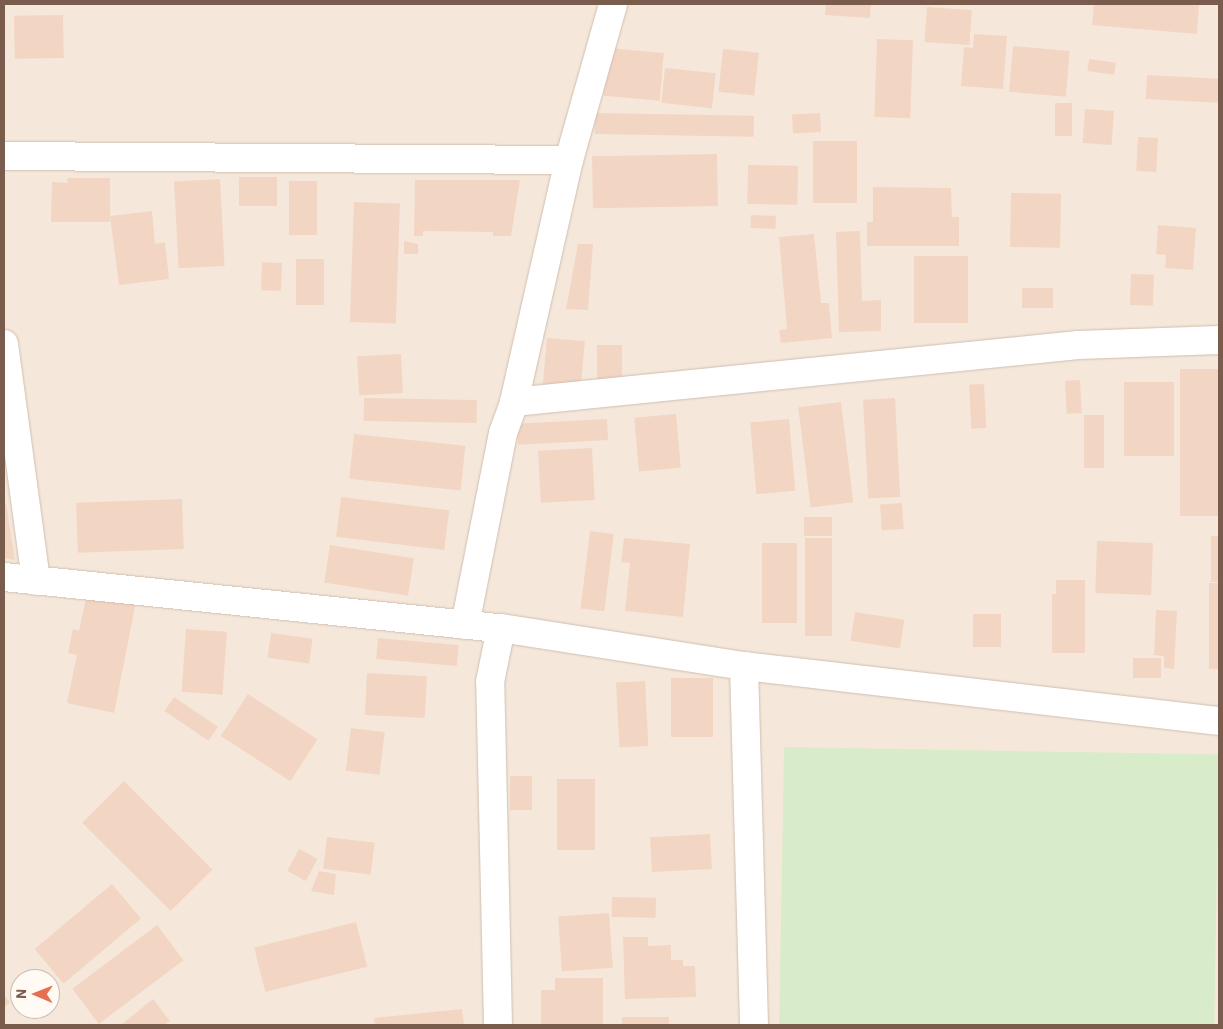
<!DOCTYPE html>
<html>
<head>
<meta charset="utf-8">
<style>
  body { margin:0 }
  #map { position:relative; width:1223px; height:1029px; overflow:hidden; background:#fdf6ec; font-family:"IBM Plex Sans",sans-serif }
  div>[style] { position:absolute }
  .residential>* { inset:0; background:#f5e8da }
  .green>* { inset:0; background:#d8ecc9; transform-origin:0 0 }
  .building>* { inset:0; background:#f3d5c3; transform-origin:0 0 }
  .roads { filter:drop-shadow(0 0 1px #d1beb0) drop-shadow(0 0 1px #d1beb0) }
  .street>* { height:28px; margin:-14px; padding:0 14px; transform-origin:14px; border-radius:14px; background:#fff }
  span { translate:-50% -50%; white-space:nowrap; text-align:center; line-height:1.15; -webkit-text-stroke:4px #fffaf3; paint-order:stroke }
  .frame { position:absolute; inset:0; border:5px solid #7a5c4d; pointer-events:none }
  .north { position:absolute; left:10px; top:969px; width:50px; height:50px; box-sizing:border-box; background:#fffaf3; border:1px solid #cabbb1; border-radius:50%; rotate:271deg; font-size:14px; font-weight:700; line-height:20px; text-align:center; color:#7a5c4d }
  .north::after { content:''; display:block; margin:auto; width:18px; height:22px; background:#e76f51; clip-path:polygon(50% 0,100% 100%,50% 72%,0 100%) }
</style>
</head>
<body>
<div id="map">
  <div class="residential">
    <i style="clip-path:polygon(evenodd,4px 4px,1219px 4px,1219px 1025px,4px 1025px,4px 4px,20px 979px,50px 979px,50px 1009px,20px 1009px,20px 979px)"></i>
  </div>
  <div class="green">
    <i style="left:784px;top:747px;width:435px;height:278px;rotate:1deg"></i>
  </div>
  <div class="building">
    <i style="clip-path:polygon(826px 4px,871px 4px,870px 18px,825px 15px)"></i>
    <i style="clip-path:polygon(1094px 4px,1199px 4px,1197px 34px,1092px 25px)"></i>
    <i style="left:927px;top:7px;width:45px;height:35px;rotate:4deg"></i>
    <i style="left:63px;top:15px;width:43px;height:49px;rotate:89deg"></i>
    <i style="clip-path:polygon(974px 34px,1007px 36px,1003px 89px,961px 86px,964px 47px,973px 48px)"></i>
    <i style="left:877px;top:39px;width:36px;height:78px;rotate:2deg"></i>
    <i style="left:1013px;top:46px;width:57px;height:46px;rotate:5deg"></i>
    <i style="left:608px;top:48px;width:56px;height:48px;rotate:5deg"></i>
    <i style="left:723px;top:49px;width:36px;height:43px;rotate:6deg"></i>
    <i style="left:1089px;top:59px;width:27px;height:12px;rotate:8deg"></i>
    <i style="left:665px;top:68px;width:51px;height:35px;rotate:6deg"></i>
    <i style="left:1147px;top:75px;width:72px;height:24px;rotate:3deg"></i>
    <i style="left:1055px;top:103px;width:17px;height:33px"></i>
    <i style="left:1085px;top:109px;width:29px;height:34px;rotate:4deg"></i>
    <i style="left:595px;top:113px;width:159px;height:21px;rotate:1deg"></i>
    <i style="left:820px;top:113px;width:19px;height:28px;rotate:87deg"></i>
    <i style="left:1138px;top:137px;width:20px;height:34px;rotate:3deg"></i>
    <i style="left:813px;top:141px;width:44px;height:62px"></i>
    <i style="left:717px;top:154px;width:52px;height:125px;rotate:89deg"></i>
    <i style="left:748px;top:165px;width:50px;height:39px;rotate:1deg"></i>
    <i style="left:239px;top:177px;width:38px;height:29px"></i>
    <i style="clip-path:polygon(67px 178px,110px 178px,110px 222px,51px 222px,52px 182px,68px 183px)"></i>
    <i style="left:220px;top:179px;width:87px;height:46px;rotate:87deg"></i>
    <i style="clip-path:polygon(415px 180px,520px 180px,511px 236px,493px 236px,493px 232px,423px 231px,423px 236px,414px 236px)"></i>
    <i style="left:289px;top:181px;width:28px;height:54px"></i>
    <i style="clip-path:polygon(873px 187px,951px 188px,952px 217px,959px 217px,959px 246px,867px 246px,867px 222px,873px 222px)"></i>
    <i style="left:1011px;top:193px;width:50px;height:54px;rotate:1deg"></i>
    <i style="left:354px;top:202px;width:46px;height:120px;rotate:2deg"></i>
    <i style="clip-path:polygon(152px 211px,155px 244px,165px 242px,169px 279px,119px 285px,110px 216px)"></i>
    <i style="left:751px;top:215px;width:25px;height:13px;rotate:2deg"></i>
    <i style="clip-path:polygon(1158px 225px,1196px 228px,1193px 270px,1165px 268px,1166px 255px,1156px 254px)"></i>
    <i style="clip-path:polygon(860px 231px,862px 301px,881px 300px,881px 331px,839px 332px,836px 232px)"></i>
    <i style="clip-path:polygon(814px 234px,821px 303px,829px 303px,832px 338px,781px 343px,779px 330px,787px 329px,779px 237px)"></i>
    <i style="clip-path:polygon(404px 241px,418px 244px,418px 254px,404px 254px)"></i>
    <i style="clip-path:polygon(578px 244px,593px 244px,588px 310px,566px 309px)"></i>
    <i style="left:914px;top:256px;width:54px;height:67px"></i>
    <i style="left:296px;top:259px;width:28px;height:46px"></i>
    <i style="left:282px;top:263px;width:28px;height:20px;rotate:92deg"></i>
    <i style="left:1131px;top:274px;width:23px;height:31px;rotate:2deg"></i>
    <i style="left:1022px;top:288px;width:31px;height:20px"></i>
    <i style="left:547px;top:338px;width:38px;height:47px;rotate:5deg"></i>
    <i style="left:597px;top:345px;width:25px;height:42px"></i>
    <i style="left:401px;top:354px;width:39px;height:44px;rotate:87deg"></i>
    <i style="left:1219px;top:369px;width:147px;height:39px;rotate:90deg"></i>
    <i style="left:1080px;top:380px;width:33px;height:15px;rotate:87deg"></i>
    <i style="left:1124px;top:382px;width:50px;height:74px"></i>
    <i style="left:984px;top:384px;width:44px;height:15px;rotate:87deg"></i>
    <i style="left:364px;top:398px;width:113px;height:23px;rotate:1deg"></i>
    <i style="left:895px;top:398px;width:99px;height:32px;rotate:87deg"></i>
    <i style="left:841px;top:402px;width:101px;height:43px;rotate:83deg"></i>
    <i style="left:676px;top:414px;width:54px;height:42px;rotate:85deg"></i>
    <i style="left:1084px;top:415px;width:20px;height:53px"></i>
    <i style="left:607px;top:419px;width:21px;height:90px;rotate:87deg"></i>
    <i style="left:789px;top:419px;width:72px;height:39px;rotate:85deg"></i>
    <i style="left:354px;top:434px;width:112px;height:45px;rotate:6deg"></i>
    <i style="left:592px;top:448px;width:52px;height:54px;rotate:87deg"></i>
    <i style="left:341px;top:497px;width:109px;height:40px;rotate:7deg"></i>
    <i style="left:182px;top:499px;width:50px;height:106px;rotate:88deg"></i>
    <i style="clip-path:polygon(4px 502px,6px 503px,15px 560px,4px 558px)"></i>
    <i style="left:902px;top:503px;width:26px;height:22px;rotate:86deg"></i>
    <i style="left:804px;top:517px;width:28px;height:19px"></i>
    <i style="left:590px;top:531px;width:24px;height:78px;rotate:7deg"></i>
    <i style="left:1211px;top:536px;width:8px;height:46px"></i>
    <i style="clip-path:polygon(624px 538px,690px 544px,683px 617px,625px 611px,630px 563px,621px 562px)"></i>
    <i style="left:805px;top:538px;width:27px;height:98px"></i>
    <i style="left:1097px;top:541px;width:56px;height:52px;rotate:2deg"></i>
    <i style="left:762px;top:543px;width:35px;height:80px"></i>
    <i style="left:330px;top:545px;width:85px;height:38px;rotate:9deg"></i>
    <i style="clip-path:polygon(1056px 580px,1085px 580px,1085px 653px,1052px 653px,1052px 594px,1056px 594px)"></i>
    <i style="left:1209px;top:583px;width:10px;height:86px"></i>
    <i style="clip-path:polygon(87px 593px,136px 602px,114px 713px,67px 703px,77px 655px,68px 653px,73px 629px,79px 631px)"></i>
    <i style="clip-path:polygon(1156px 610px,1177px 611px,1174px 669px,1164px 668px,1164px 656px,1154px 655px)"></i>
    <i style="left:855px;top:612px;width:50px;height:29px;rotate:9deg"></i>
    <i style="left:973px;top:614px;width:28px;height:33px"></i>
    <i style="left:186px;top:629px;width:41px;height:63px;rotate:4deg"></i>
    <i style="left:271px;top:633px;width:42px;height:25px;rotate:8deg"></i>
    <i style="left:378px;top:638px;width:81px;height:21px;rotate:5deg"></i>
    <i style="left:1133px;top:658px;width:28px;height:20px"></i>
    <i style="left:367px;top:673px;width:60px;height:42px;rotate:3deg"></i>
    <i style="left:671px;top:678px;width:42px;height:59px"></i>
    <i style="left:645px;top:681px;width:65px;height:29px;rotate:87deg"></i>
    <i style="left:248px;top:694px;width:83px;height:50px;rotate:33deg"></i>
    <i style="left:174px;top:697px;width:53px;height:17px;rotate:34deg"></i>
    <i style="left:351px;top:728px;width:34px;height:43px;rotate:7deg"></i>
    <i style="left:510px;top:776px;width:22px;height:34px"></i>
    <i style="left:557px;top:779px;width:38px;height:71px"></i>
    <i style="left:124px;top:781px;width:125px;height:59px;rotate:45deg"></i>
    <i style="left:710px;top:834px;width:35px;height:60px;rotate:87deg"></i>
    <i style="left:327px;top:837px;width:48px;height:32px;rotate:7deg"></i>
    <i style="left:299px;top:849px;width:21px;height:25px;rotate:28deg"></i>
    <i style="clip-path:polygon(319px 871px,336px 874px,334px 895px,311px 891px)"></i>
    <i style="left:112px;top:884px;width:45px;height:101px;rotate:50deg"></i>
    <i style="left:612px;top:897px;width:44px;height:20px;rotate:1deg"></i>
    <i style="left:609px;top:913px;width:55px;height:51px;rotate:86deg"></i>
    <i style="left:356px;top:922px;width:46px;height:105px;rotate:76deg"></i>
    <i style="left:157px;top:925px;width:44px;height:106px;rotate:53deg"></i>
    <i style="clip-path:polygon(623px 937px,648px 937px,648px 946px,671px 945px,671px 960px,683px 960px,683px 966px,695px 966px,696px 997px,625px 999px)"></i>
    <i style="clip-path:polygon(555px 978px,603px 978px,603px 1025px,541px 1025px,541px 990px,555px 990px)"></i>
    <i style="clip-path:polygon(4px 995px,10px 1002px,4px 1007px)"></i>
    <i style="clip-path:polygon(153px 999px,170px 1021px,164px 1025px,121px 1025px)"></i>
    <i style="clip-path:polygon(462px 1009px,464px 1025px,375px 1025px,374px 1018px)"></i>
    <i style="left:669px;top:1017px;width:8px;height:47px;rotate:90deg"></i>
  </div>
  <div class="roads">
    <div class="street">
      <i style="left:4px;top:156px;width:565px;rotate:0.41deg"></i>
      <i style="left:4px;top:344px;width:239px;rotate:82.3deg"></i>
      <i style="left:514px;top:402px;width:567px;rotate:-5.77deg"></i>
      <i style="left:1078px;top:345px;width:141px;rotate:-2deg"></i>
      <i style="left:4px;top:577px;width:500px;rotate:5.9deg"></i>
      <i style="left:501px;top:628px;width:246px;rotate:8.9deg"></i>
      <i style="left:744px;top:666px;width:478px;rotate:6.6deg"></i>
      <i style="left:465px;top:625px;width:196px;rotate:-78.8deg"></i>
      <i style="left:503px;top:433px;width:33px;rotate:-70deg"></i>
      <i style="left:514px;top:402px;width:248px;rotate:-77.2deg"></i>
      <i style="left:569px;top:160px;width:162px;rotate:-74.2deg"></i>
      <i style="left:744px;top:666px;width:359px;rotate:88.4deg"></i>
      <i style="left:498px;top:1025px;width:343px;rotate:-91.3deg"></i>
      <i style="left:490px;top:682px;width:55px;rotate:-78.5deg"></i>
    </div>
  </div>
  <div class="frame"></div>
  <div class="north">N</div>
</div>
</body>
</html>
